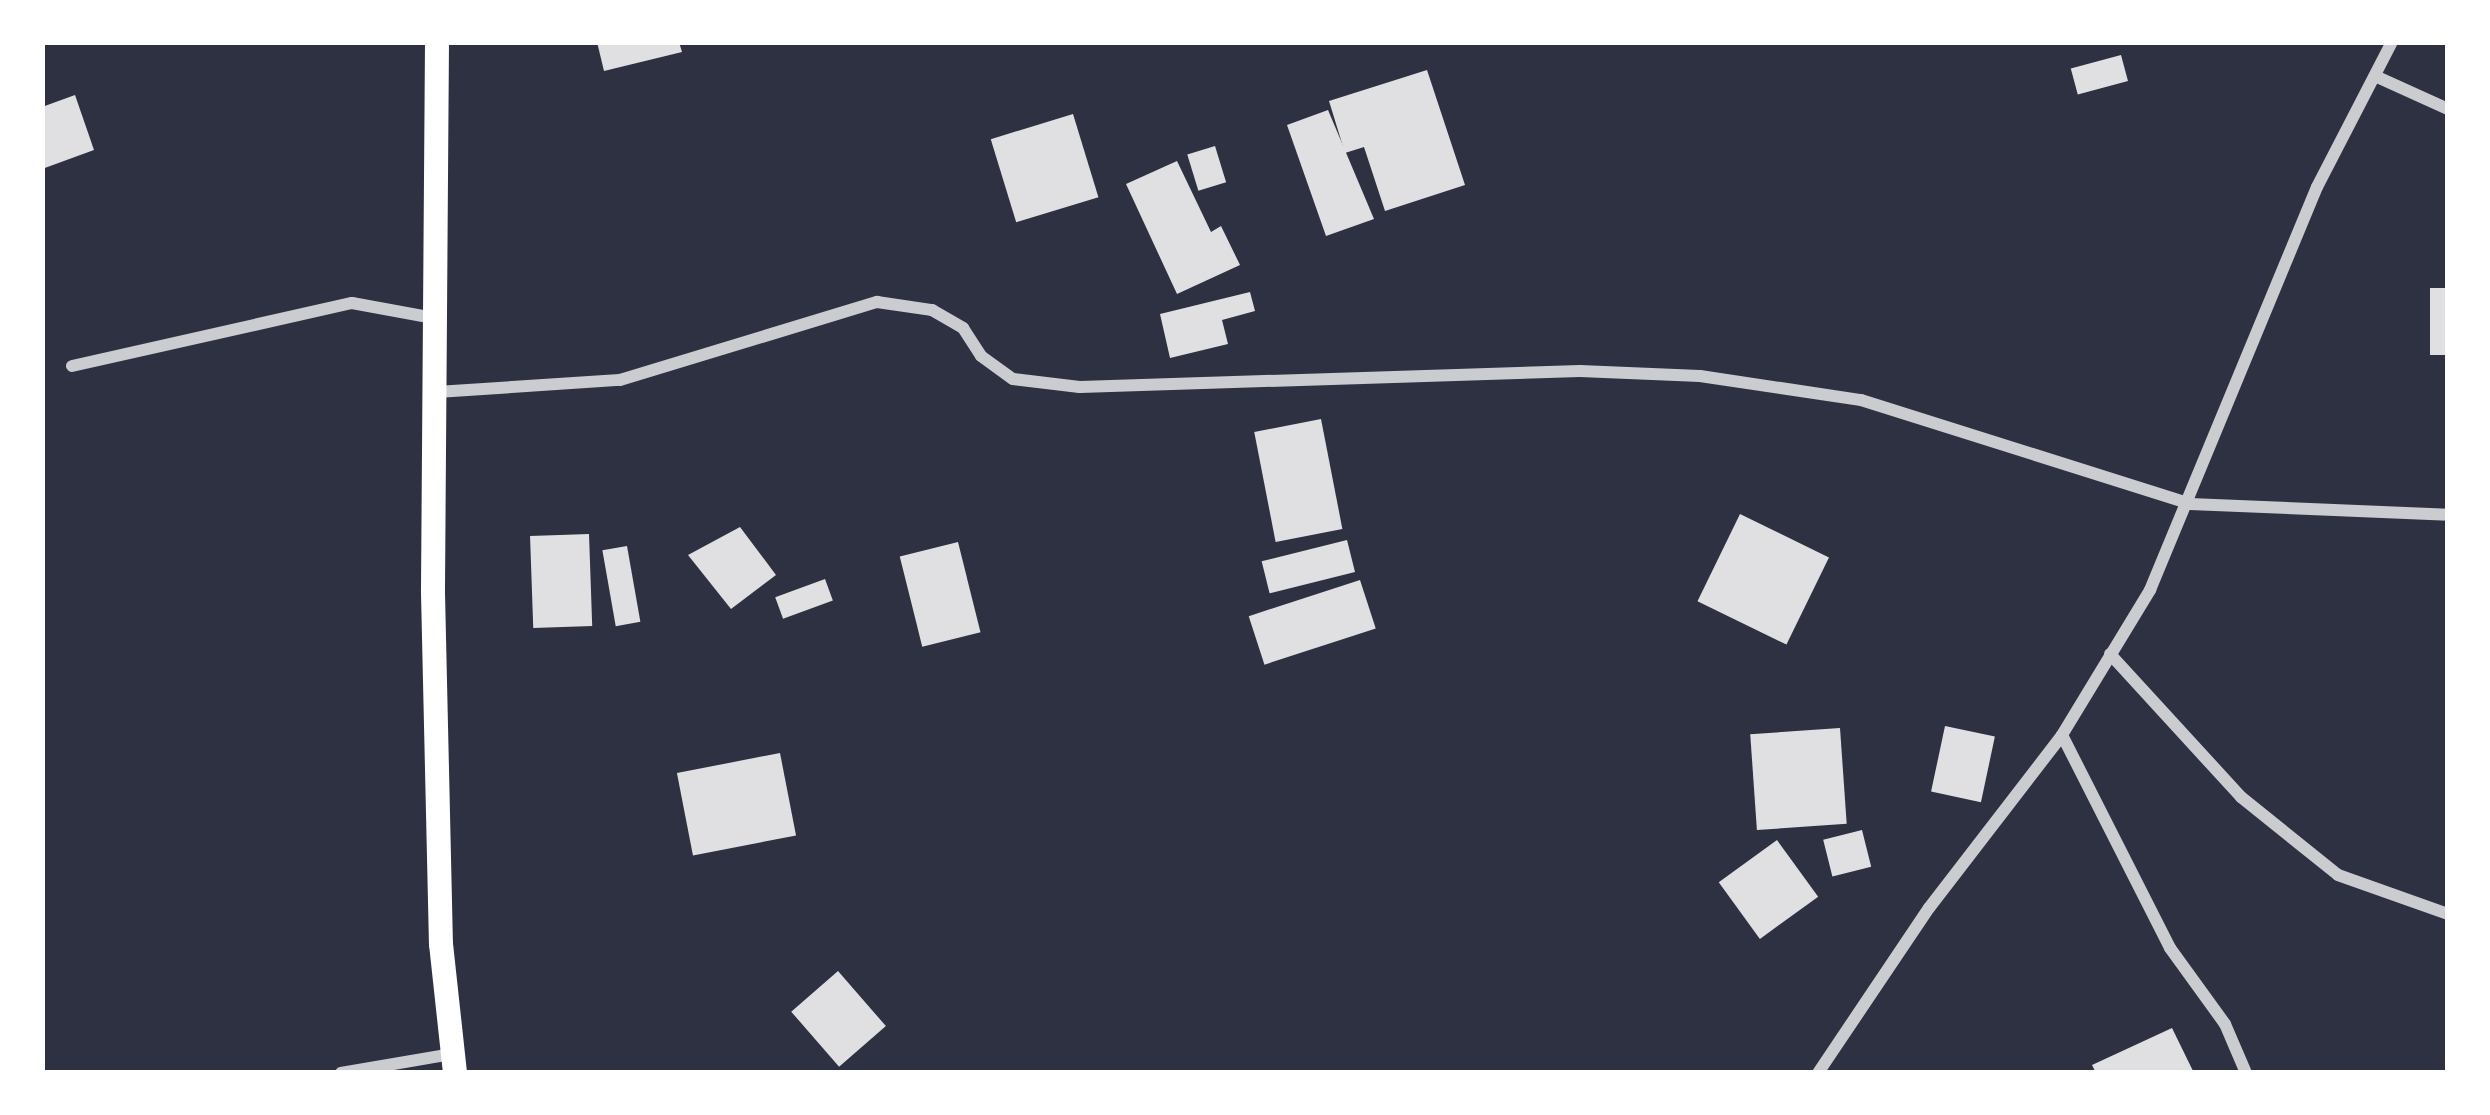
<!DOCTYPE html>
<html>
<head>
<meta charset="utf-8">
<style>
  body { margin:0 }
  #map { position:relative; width:2490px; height:1115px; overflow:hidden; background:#2d3142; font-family:Quicksand,sans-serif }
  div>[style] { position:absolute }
  .building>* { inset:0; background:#e0e0e3; transform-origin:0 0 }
  .minor>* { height:12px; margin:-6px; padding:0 6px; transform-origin:6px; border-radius:6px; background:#caccd0 }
  .secondary>* { height:24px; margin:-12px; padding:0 12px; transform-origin:12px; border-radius:12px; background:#fff }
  span { translate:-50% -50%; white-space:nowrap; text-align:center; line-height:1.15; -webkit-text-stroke:12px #fff; paint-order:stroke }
  .frame { position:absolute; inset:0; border:45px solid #fff; pointer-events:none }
</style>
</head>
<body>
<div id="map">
  <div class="building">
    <i style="clip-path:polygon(597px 42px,679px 42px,682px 52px,604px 71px)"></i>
    <i style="left:2121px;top:55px;width:27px;height:52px;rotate:75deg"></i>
    <i style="clip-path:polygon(1427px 70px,1465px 185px,1385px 211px,1364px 147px,1345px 153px,1329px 101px)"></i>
    <i style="clip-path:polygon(75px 95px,94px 150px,42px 169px,42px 107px)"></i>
    <i style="clip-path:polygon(1328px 110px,1374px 219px,1326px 236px,1287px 125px)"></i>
    <i style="left:1073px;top:114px;width:87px;height:86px;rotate:73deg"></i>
    <i style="left:1215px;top:146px;width:38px;height:29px;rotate:73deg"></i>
    <i style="clip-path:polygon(1177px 161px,1211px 232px,1221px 226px,1240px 265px,1177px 294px,1126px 184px)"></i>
    <i style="left:2430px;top:288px;width:18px;height:67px"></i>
    <i style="clip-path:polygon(1250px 292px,1255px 311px,1222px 320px,1228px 344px,1170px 358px,1160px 314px)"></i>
    <i style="left:1321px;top:419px;width:112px;height:68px;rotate:79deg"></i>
    <i style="left:1740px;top:514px;width:99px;height:97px;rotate:26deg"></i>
    <i style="clip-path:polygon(740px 527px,776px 575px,731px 609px,688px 555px)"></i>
    <i style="left:589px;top:534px;width:92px;height:59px;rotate:88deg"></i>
    <i style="left:1347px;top:540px;width:33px;height:88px;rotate:76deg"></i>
    <i style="left:958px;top:542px;width:93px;height:60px;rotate:76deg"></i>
    <i style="left:627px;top:546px;width:77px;height:25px;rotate:80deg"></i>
    <i style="left:825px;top:579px;width:23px;height:53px;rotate:70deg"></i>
    <i style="left:1360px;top:580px;width:51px;height:117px;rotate:72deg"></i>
    <i style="left:1945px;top:726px;width:51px;height:67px;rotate:12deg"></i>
    <i style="left:1840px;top:728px;width:96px;height:90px;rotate:86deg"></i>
    <i style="left:780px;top:753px;width:84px;height:105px;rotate:79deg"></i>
    <i style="left:1862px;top:830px;width:38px;height:40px;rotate:76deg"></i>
    <i style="left:1777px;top:840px;width:70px;height:72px;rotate:54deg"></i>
    <i style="left:838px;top:971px;width:73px;height:62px;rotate:49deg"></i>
    <i style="clip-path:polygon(2172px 1028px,2194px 1073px,2096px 1073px,2092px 1065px)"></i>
  </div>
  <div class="minor">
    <i style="left:2375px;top:76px;width:80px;rotate:24.3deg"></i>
    <i style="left:72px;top:366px;width:287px;rotate:-12.7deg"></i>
    <i style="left:352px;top:303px;width:83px;rotate:10.4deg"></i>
    <i style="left:437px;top:392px;width:183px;rotate:-3.8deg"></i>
    <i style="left:620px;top:380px;width:269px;rotate:-16.9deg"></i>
    <i style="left:877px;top:302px;width:56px;rotate:8.3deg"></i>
    <i style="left:932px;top:310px;width:36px;rotate:30deg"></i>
    <i style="left:963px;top:328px;width:33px;rotate:57deg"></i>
    <i style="left:981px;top:356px;width:39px;rotate:36deg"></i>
    <i style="left:1013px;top:379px;width:67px;rotate:6.8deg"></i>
    <i style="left:1080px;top:387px;width:500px;rotate:-1.83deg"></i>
    <i style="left:1580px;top:371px;width:120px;rotate:2.4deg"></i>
    <i style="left:1700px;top:376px;width:163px;rotate:8.5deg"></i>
    <i style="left:1861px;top:400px;width:345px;rotate:17.5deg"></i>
    <i style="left:2190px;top:504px;width:258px;rotate:2.4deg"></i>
    <i style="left:2110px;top:654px;width:194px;rotate:47.5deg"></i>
    <i style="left:2241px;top:797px;width:124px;rotate:38.8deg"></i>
    <i style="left:2338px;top:875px;width:117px;rotate:19.5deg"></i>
    <i style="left:2062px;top:735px;width:239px;rotate:63.1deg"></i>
    <i style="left:2170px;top:948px;width:94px;rotate:54.1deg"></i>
    <i style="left:2225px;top:1024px;width:53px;rotate:66.8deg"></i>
    <i style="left:341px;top:1073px;width:113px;rotate:-9.7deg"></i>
    <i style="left:1818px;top:1073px;width:199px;rotate:-56.1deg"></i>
    <i style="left:1929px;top:908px;width:218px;rotate:-52.4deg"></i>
    <i style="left:2062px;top:735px;width:170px;rotate:-58.7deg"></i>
    <i style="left:2150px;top:590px;width:436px;rotate:-67.5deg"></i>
    <i style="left:2317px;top:187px;width:163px;rotate:-62.7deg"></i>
  </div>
  <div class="secondary">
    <i style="left:437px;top:42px;width:551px;rotate:90.42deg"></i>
    <i style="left:433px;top:593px;width:351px;rotate:88.7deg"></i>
    <i style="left:441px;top:944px;width:130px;rotate:83.8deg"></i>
  </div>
  <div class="frame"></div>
</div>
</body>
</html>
